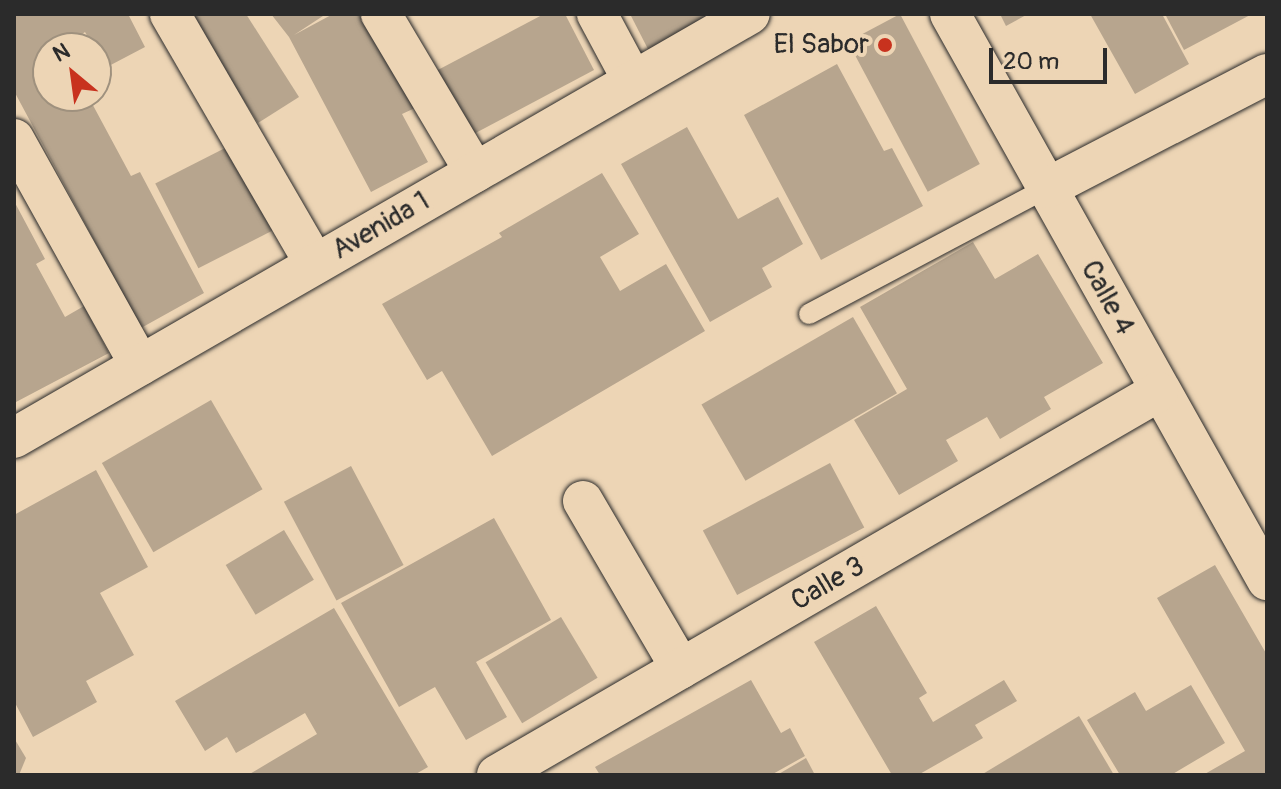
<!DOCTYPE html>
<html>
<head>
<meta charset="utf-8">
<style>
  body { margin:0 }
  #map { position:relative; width:1281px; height:789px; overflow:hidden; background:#edd5b5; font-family:Pangolin,sans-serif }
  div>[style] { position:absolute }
  .building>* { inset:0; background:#b7a58e; transform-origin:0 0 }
  .roads { filter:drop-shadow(0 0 2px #2b2b2b) drop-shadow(0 0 2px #2b2b2b) }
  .lane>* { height:20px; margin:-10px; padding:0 10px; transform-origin:10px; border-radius:10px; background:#edd5b5 }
  .street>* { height:40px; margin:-20px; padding:0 20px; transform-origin:20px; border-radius:20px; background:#edd5b5 }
  .dots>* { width:22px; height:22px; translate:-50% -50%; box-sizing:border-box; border:4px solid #edd5b5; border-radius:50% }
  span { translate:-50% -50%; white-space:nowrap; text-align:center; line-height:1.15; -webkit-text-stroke:8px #edd5b5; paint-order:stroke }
  .poi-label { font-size:28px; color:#2b2b2b }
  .right { translate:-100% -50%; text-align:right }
  .street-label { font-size:28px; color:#2b2b2b }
  .frame { position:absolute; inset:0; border:16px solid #2b2b2b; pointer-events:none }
  .north { position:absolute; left:32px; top:32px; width:80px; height:80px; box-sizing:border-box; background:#edd5b5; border:2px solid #9f917e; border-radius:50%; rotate:331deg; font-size:22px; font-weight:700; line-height:32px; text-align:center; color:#2b2b2b }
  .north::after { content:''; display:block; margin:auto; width:28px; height:36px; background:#c8321e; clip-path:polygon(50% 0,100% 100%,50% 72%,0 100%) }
  .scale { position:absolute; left:989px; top:48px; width:118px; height:36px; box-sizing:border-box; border:4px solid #2b2b2b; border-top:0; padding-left:10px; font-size:24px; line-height:28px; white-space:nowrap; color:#2b2b2b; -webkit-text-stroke:6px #edd5b5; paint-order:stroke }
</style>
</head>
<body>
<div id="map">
  <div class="building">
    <i style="clip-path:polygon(14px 14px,128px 14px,145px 47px,105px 68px,85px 32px,63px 48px,48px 48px,48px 96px,88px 96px,131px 176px,140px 172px,204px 293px,141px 328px,14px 91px)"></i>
    <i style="clip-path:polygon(189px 14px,246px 14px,299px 97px,258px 123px)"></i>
    <i style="clip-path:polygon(271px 14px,326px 14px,294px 35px,333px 14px,365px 14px,415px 108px,402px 114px,428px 162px,371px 192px,289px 37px)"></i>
    <i style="clip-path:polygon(544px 14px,565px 14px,594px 70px,468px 137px,434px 72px)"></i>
    <i style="clip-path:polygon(630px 14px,724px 14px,650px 53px)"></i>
    <i style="left:900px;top:14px;width:170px;height:59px;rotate:62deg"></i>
    <i style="clip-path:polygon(1000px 14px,1028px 14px,1006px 26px)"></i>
    <i style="clip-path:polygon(1090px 14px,1162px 14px,1189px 64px,1135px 94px)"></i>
    <i style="clip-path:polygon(1165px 14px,1252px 14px,1184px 50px)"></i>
    <i style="clip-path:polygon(837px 64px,884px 151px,892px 148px,923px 206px,821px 260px,744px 115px)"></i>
    <i style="clip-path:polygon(687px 127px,738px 219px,778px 197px,803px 244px,762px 268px,772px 287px,710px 322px,621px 164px)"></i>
    <i style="left:231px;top:145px;width:95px;height:85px;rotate:63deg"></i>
    <i style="clip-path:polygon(602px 173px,639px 234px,600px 257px,620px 291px,666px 264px,705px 331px,492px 456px,442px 371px,427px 380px,382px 304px,502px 237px,499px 233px)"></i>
    <i style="clip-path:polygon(14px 201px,45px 259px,36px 264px,65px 317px,84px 306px,109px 353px,16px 402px)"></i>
    <i style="clip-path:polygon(973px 242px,995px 279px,1038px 254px,1103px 363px,1044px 397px,1051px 409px,1000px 439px,987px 417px,946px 440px,958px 461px,899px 495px,854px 420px,907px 389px,860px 307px)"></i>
    <i style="left:853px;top:317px;width:88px;height:175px;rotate:60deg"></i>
    <i style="left:211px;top:400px;width:103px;height:126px;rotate:60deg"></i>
    <i style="left:830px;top:463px;width:73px;height:144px;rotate:62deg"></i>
    <i style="left:351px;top:466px;width:112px;height:76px;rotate:62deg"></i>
    <i style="clip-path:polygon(96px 470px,148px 567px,100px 593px,134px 655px,86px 681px,97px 702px,33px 737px,14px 701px,14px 515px)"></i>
    <i style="clip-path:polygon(494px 518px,551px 620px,476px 662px,507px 717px,466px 740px,435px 687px,399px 707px,341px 603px)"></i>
    <i style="left:284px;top:530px;width:58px;height:68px;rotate:59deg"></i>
    <i style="clip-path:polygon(1215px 565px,1267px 655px,1267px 775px,1203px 775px,1245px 751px,1157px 598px)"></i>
    <i style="clip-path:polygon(876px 606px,927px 693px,919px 698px,933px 722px,1004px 680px,1017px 701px,975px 725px,983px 738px,918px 775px,892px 775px,814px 642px)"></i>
    <i style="clip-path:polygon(334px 608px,428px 767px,414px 775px,248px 775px,317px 734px,305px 713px,236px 753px,227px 737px,205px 751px,175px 701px)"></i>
    <i style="left:561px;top:617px;width:71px;height:88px;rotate:59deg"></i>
    <i style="clip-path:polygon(751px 680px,781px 733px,790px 728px,805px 756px,771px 775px,600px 775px,595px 767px)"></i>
    <i style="clip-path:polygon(1191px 685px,1225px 743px,1171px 775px,1120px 775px,1087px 720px,1135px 692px,1146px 711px)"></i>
    <i style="clip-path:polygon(1079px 716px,1114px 775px,981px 775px)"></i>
    <i style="clip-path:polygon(14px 738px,26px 758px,19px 775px,14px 775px)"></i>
    <i style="clip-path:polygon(806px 758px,815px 775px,777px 775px)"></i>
  </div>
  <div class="roads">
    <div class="lane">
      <i style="left:809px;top:314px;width:269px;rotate:-27.9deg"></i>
    </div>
    <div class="street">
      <i style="left:170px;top:14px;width:289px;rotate:59.9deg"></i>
      <i style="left:381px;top:14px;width:184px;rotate:59.3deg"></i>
      <i style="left:597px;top:14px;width:76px;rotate:61.8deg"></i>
      <i style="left:950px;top:14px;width:649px;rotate:60.75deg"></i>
      <i style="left:14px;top:139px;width:259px;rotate:60.9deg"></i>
      <i style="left:1047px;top:188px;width:248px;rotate:-27.4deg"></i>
      <i style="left:14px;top:438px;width:849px;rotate:-29.95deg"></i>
      <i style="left:583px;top:501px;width:194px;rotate:59.7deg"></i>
      <i style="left:497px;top:775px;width:764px;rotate:-30.09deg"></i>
    </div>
  </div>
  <div class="dots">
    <i style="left:885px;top:45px;background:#c8321e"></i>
  </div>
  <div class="poi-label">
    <span class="right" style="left:869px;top:45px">El Sabor</span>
  </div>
  <div class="street-label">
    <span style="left:381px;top:226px;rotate:-30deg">Avenida 1</span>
    <span style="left:1107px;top:298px;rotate:61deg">Calle 4</span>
    <span style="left:828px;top:584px;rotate:-30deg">Calle 3</span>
  </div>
  <div class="frame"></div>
  <div class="north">N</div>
  <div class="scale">20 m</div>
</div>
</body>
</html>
